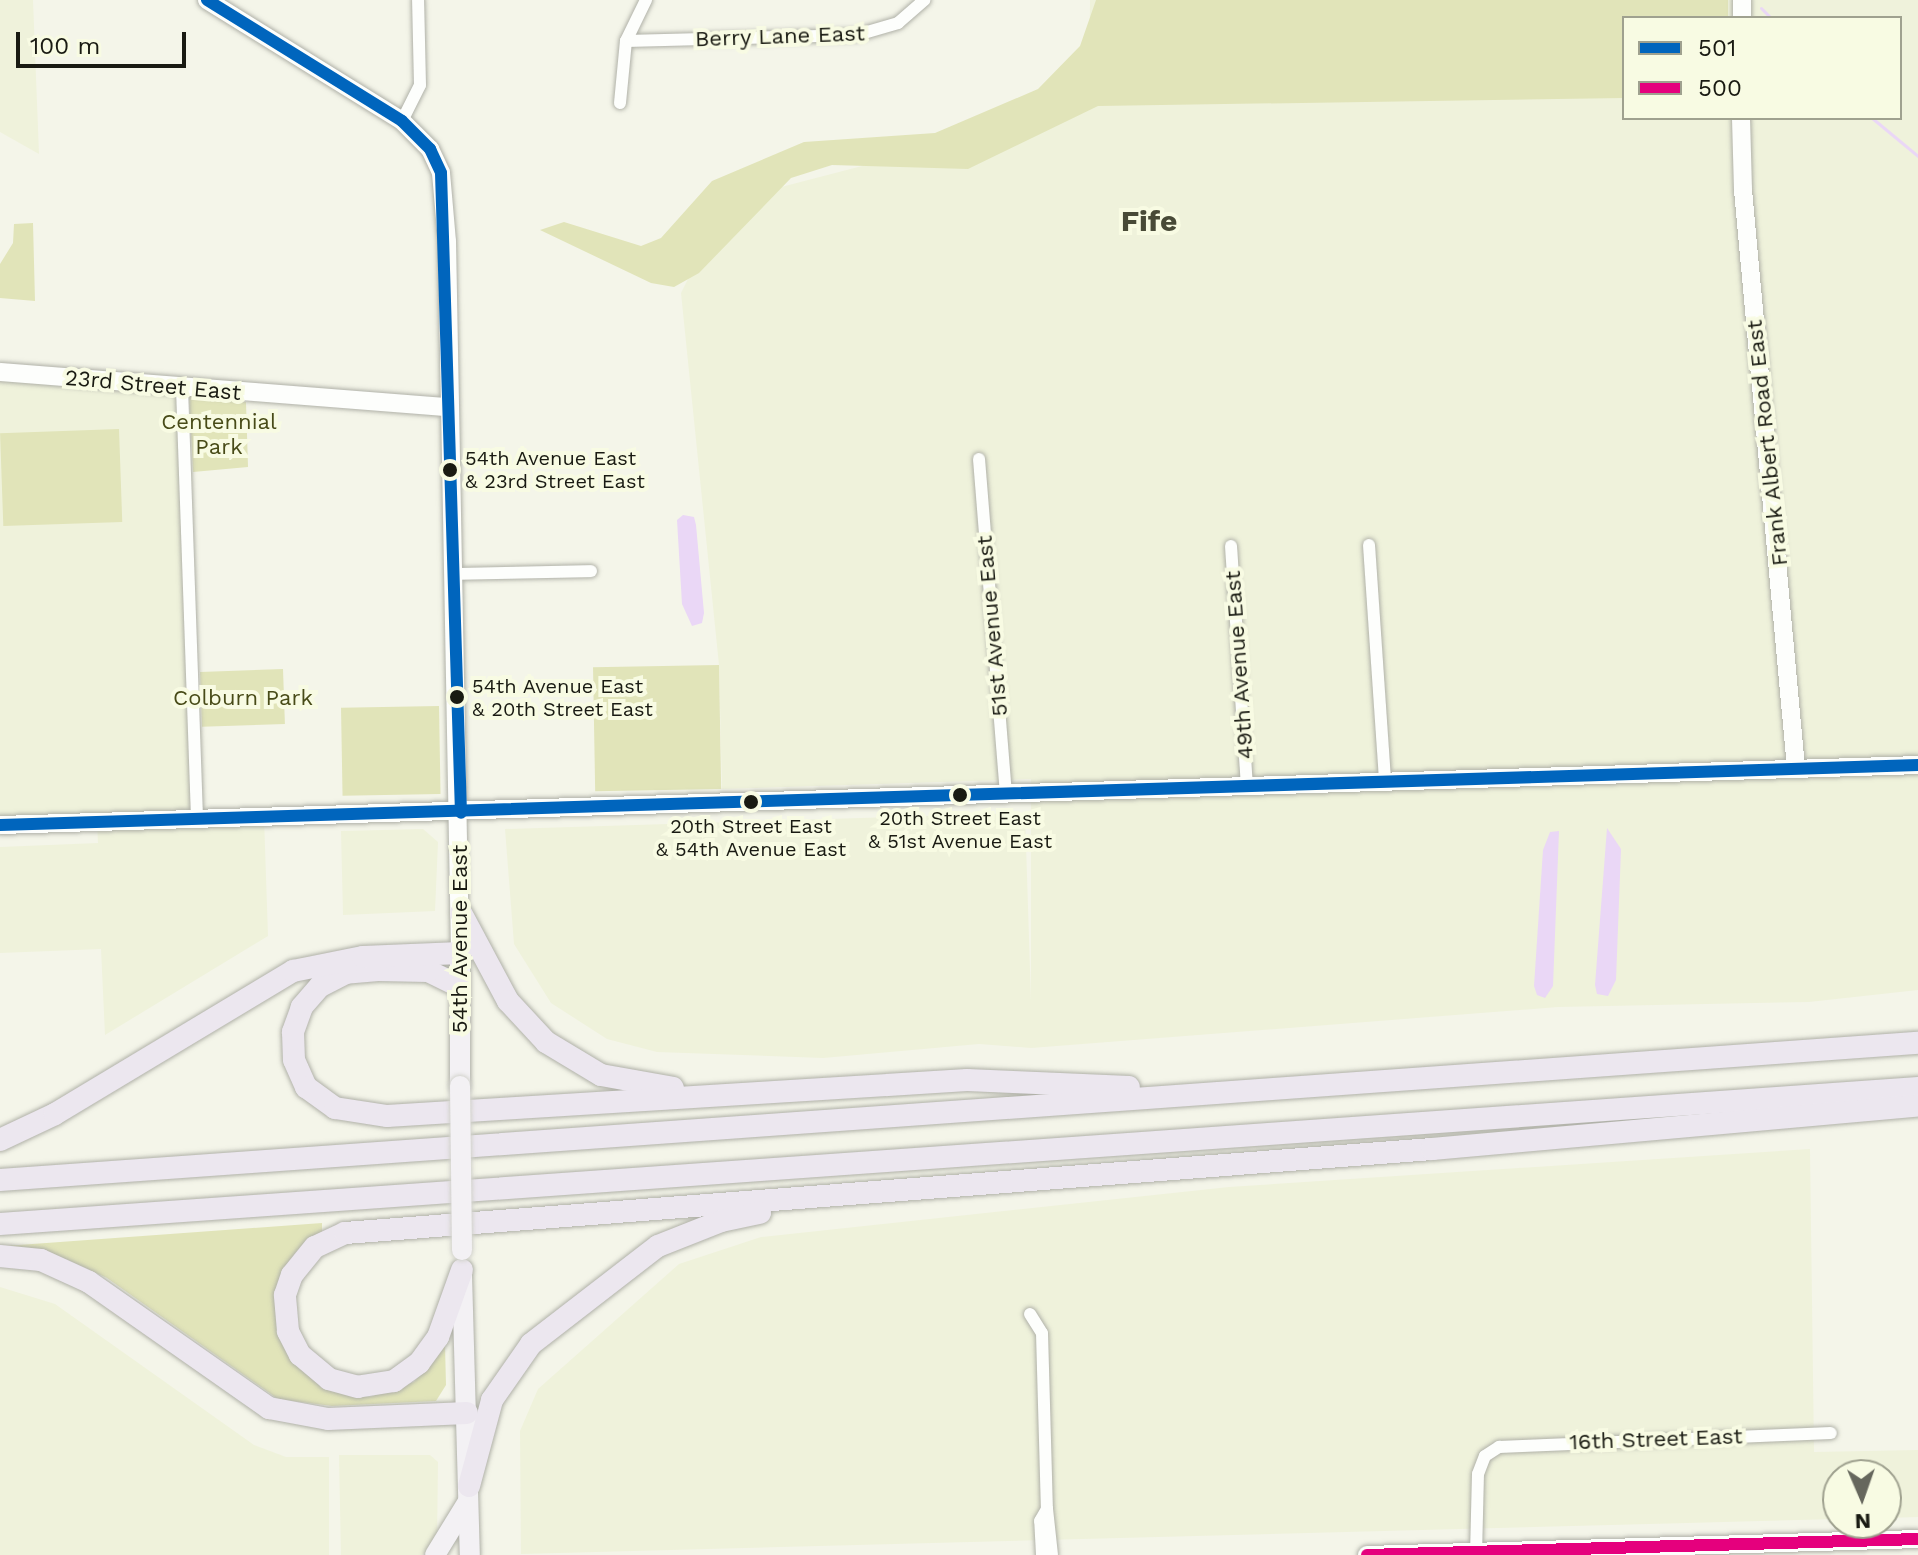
<!DOCTYPE html>
<html>
<head>
<meta charset="utf-8">
<style>
  body { margin:0 }
  #map { position:relative; width:1918px; height:1555px; overflow:hidden; background:#f4f5e9; font-family:"Work Sans",sans-serif }
  div>[style] { position:absolute }
  .built>* { inset:0; background:#eff2db }
  .green>* { inset:0; background:#e1e4b9; transform-origin:0 0 }
  .water>* { inset:0; background:#ead7f6 }
  .stream>* { height:3px; margin:-1.5px; padding:0 1.5px; transform-origin:1.5px; border-radius:1.5px; background:#ead7f6 }
  .roads { filter:drop-shadow(0 0 2px #b0b1a8) drop-shadow(0 0 2px #b0b1a8) }
  .street>* { height:12px; margin:-6px; padding:0 6px; transform-origin:6px; border-radius:6px; background:#fdfefc }
  .secondary>* { height:18px; margin:-9px; padding:0 9px; transform-origin:9px; border-radius:9px; background:#fdfefc }
  .primary>* { height:20px; margin:-10px; padding:0 10px; transform-origin:10px; border-radius:10px; background:#f3f1f4 }
  .highway>* { height:22px; margin:-11px; padding:0 11px; transform-origin:11px; border-radius:11px; background:#ece7ef }
  .bridges { filter:drop-shadow(0 0 2px #d2d2cc) drop-shadow(0 0 2px #d2d2cc) }
  .primary-bridge>* { height:20px; margin:-10px; padding:0 10px; transform-origin:10px; border-radius:10px; background:#f3f1f4 }
  .bus-1>* { height:12px; margin:-6px; padding:0 6px; transform-origin:6px; border-radius:6px; background:#0065bd }
  .bus-2>* { height:12px; margin:-6px; padding:0 6px; transform-origin:6px; border-radius:6px; background:#e5007d }
  .dots>* { width:22px; height:22px; translate:-50% -50%; box-sizing:border-box; border:4px solid #f8fbe3; border-radius:50% }
  span { translate:-50% -50%; white-space:nowrap; text-align:center; line-height:1.15; -webkit-text-stroke:8px #f8fbe3; paint-order:stroke }
  .bus-label { font-size:20px; color:#191a12 }
  .left { translate:0 -50%; text-align:left }
  .street-label { font-size:22px; color:#191a12 }
  .park-label { font-size:22px; color:#484b18 }
  .district-label { font-size:30px; color:#484a37; font-weight:700 }
  .legend { position:absolute; left:1622px; top:16px; width:280px; height:104px; box-sizing:border-box; background:#f8fbe3; border:2px solid #9fa18f; margin:0; padding:10px 14px; list-style:none; font-size:24px; color:#191a12 }
  .legend li { display:flex; align-items:center; gap:16px; height:40px }
  .legend b { width:40px; border:2px solid #9fa18f }
  .north { position:absolute; left:1822px; top:1459px; width:80px; height:80px; box-sizing:border-box; background:#f8fbe3; border:2px solid #9fa18f; border-radius:50%; rotate:178deg; font-size:22px; font-weight:700; line-height:32px; text-align:center; color:#191a12 }
  .north::after { content:''; display:block; margin:auto; width:28px; height:36px; background:#66675d; clip-path:polygon(50% 0,100% 100%,50% 72%,0 100%) }
  .scale { position:absolute; left:16px; top:32px; width:170px; height:36px; box-sizing:border-box; border:4px solid #191a12; border-top:0; padding-left:10px; font-size:24px; line-height:28px; white-space:nowrap; color:#191a12; -webkit-text-stroke:6px #f8fbe3; paint-order:stroke }
</style>
</head>
<body>
<div id="map">
  <div class="built">
    <i style="clip-path:polygon(0 0,33px 0,39px 154px,0 132px)"></i>
    <i style="clip-path:polygon(evenodd,1090px 0,1918px 0,1918px 990px,1809px 1002px,1558px 1007px,1031px 1048px,979px 1044px,823px 1058px,657px 1052px,607px 1039px,551px 1003px,514px 944px,505px 829px,1025px 813px,1031px 1001px,1031px 779px,722px 789px,719px 665px,681px 293px,727px 201px,1089px 107px,1090px 0,1624px 18px,1900px 18px,1900px 118px,1624px 118px,1624px 18px)"></i>
    <i style="clip-path:polygon(0 372px,182px 388px,197px 819px,264px 817px,268px 936px,105px 1035px,101px 949px,0 953px,0 847px,98px 843px,97px 823px,0 825px)"></i>
    <i style="clip-path:polygon(423px 829px,438px 842px,435px 911px,343px 915px,341px 831px)"></i>
    <i style="clip-path:polygon(1810px 1149px,1814px 1452px,1918px 1450px,1918px 1517px,1886px 1518px,1886px 1475px,1838px 1475px,1838px 1519px,521px 1554px,520px 1431px,538px 1389px,679px 1264px,761px 1237px,1229px 1187px)"></i>
    <i style="clip-path:polygon(0 1287px,55px 1304px,254px 1445px,286px 1457px,329px 1457px,329px 1555px,0 1555px)"></i>
    <i style="clip-path:polygon(339px 1455px,430px 1455px,438px 1462px,437px 1541px,422px 1555px,341px 1555px)"></i>
  </div>
  <div class="green">
    <i style="clip-path:polygon(1096px 0,1728px 0,1728px 18px,1624px 18px,1624px 98px,1098px 106px,968px 169px,832px 165px,791px 178px,699px 273px,674px 287px,651px 283px,540px 230px,564px 222px,641px 246px,661px 238px,712px 181px,804px 142px,935px 133px,1038px 89px,1080px 46px)"></i>
    <i style="clip-path:polygon(33px 223px,35px 301px,0 298px,0 264px,13px 243px,14px 224px)"></i>
    <i style="clip-path:polygon(189px 393px,246px 402px,248px 467px,193px 472px)"></i>
    <i style="left:119px;top:429px;width:93px;height:119px;rotate:88deg"></i>
    <i style="left:719px;top:665px;width:124px;height:126px;rotate:89deg"></i>
    <i style="left:283px;top:669px;width:55px;height:83px;rotate:88deg"></i>
    <i style="left:439px;top:706px;width:88px;height:98px;rotate:89deg"></i>
    <i style="clip-path:polygon(322px 1223px,322px 1232px,288px 1265px,291px 1360px,327px 1389px,370px 1397px,414px 1382px,445px 1345px,446px 1385px,436px 1401px,332px 1406px,278px 1399px,107px 1278px,66px 1259px,5px 1246px)"></i>
  </div>
  <div class="water">
    <i style="clip-path:polygon(683px 515px,694px 517px,696px 525px,704px 613px,702px 623px,692px 626px,682px 604px,677px 520px)"></i>
    <i style="clip-path:polygon(1607px 828px,1621px 849px,1616px 980px,1608px 996px,1597px 994px,1595px 985px)"></i>
    <i style="clip-path:polygon(1559px 831px,1553px 986px,1545px 998px,1537px 995px,1534px 986px,1543px 850px,1550px 832px)"></i>
  </div>
  <div class="stream">
    <i style="left:1761px;top:8px;width:14px;rotate:45deg"></i>
    <i style="left:1872px;top:118px;width:60px;rotate:39.6deg"></i>
  </div>
  <div class="roads">
    <div class="street">
      <i style="left:626px;top:41px;width:231px;rotate:-1.5deg"></i>
      <i style="left:857px;top:35px;width:43px;rotate:-16.3deg"></i>
      <i style="left:898px;top:23px;width:35px;rotate:-41deg"></i>
      <i style="left:620px;top:103px;width:62px;rotate:-84.5deg"></i>
      <i style="left:626px;top:41px;width:46px;rotate:-64deg"></i>
      <i style="left:402px;top:121px;width:40px;rotate:-63.4deg"></i>
      <i style="left:420px;top:85px;width:85px;rotate:-91.3deg"></i>
      <i style="left:182px;top:388px;width:431px;rotate:88deg"></i>
      <i style="left:979px;top:459px;width:335px;rotate:85.4deg"></i>
      <i style="left:1369px;top:545px;width:236px;rotate:86.1deg"></i>
      <i style="left:1231px;top:546px;width:239px;rotate:86.2deg"></i>
      <i style="left:453px;top:574px;width:138px;rotate:-1.2deg"></i>
      <i style="left:1030px;top:1314px;width:22px;rotate:58deg"></i>
      <i style="left:1042px;top:1333px;width:176px;rotate:88.4deg"></i>
      <i style="left:1042px;top:1555px;width:34px;rotate:-93deg"></i>
      <i style="left:1040px;top:1521px;width:14px;rotate:-60deg"></i>
      <i style="left:1047px;top:1509px;width:46px;rotate:83.8deg"></i>
      <i style="left:1476px;top:1555px;width:81px;rotate:-88.6deg"></i>
      <i style="left:1478px;top:1474px;width:19px;rotate:-69deg"></i>
      <i style="left:1485px;top:1456px;width:17px;rotate:-33deg"></i>
      <i style="left:1499px;top:1447px;width:332px;rotate:-2.4deg"></i>
    </div>
    <div class="secondary">
      <i style="left:207px;top:0;width:229px;rotate:31.8deg"></i>
      <i style="left:402px;top:121px;width:40px;rotate:45deg"></i>
      <i style="left:430px;top:149px;width:26px;rotate:65deg"></i>
      <i style="left:441px;top:173px;width:68px;rotate:85deg"></i>
      <i style="left:447px;top:241px;width:712px;rotate:88.95deg"></i>
      <i style="left:1742px;top:18px;width:18px;rotate:-90deg"></i>
      <i style="left:1741px;top:118px;width:72px;rotate:88.4deg"></i>
      <i style="left:1743px;top:190px;width:580px;rotate:84.76deg"></i>
      <i style="left:0;top:372px;width:450px;rotate:4.5deg"></i>
      <i style="left:0;top:825px;width:1919px;rotate:-1.79deg"></i>
      <i style="left:1367px;top:1555px;width:551px;rotate:-1.66deg"></i>
    </div>
    <div class="primary">
      <i style="left:460px;top:1086px;width:133px;rotate:-90deg"></i>
      <i style="left:462px;top:1275px;width:280px;rotate:88.4deg"></i>
      <i style="left:435px;top:1555px;width:61px;rotate:-58.4deg"></i>
    </div>
    <div class="highway">
      <i style="left:461px;top:913px;width:100px;rotate:61.9deg"></i>
      <i style="left:508px;top:1001px;width:56px;rotate:47.2deg"></i>
      <i style="left:546px;top:1042px;width:64px;rotate:31deg"></i>
      <i style="left:601px;top:1075px;width:73px;rotate:10.2deg"></i>
      <i style="left:459px;top:986px;width:34px;rotate:-154deg"></i>
      <i style="left:428px;top:971px;width:50px;rotate:-178.9deg"></i>
      <i style="left:378px;top:970px;width:32px;rotate:175deg"></i>
      <i style="left:346px;top:973px;width:29px;rotate:153deg"></i>
      <i style="left:320px;top:986px;width:28px;rotate:131deg"></i>
      <i style="left:302px;top:1007px;width:27px;rotate:110deg"></i>
      <i style="left:293px;top:1032px;width:28px;rotate:88deg"></i>
      <i style="left:294px;top:1060px;width:30px;rotate:66deg"></i>
      <i style="left:306px;top:1087px;width:36px;rotate:36deg"></i>
      <i style="left:335px;top:1108px;width:53px;rotate:8.7deg"></i>
      <i style="left:387px;top:1116px;width:581px;rotate:-3.55deg"></i>
      <i style="left:967px;top:1080px;width:162px;rotate:2.5deg"></i>
      <i style="left:0;top:1140px;width:61px;rotate:-25.3deg"></i>
      <i style="left:55px;top:1114px;width:278px;rotate:-31deg"></i>
      <i style="left:293px;top:971px;width:71px;rotate:-11.3deg"></i>
      <i style="left:363px;top:957px;width:97px;rotate:-2.4deg"></i>
      <i style="left:0;top:1180px;width:1923px;rotate:-4.09deg"></i>
      <i style="left:0;top:1224px;width:1923px;rotate:-4.06deg"></i>
      <i style="left:0;top:1256px;width:41px;rotate:5.6deg"></i>
      <i style="left:41px;top:1260px;width:53px;rotate:24.6deg"></i>
      <i style="left:89px;top:1282px;width:220px;rotate:35deg"></i>
      <i style="left:269px;top:1408px;width:60px;rotate:10.6deg"></i>
      <i style="left:328px;top:1419px;width:139px;rotate:-2.5deg"></i>
      <i style="left:462px;top:1270px;width:71px;rotate:109.7deg"></i>
      <i style="left:438px;top:1337px;width:32px;rotate:126deg"></i>
      <i style="left:419px;top:1363px;width:31px;rotate:144deg"></i>
      <i style="left:394px;top:1381px;width:36px;rotate:171deg"></i>
      <i style="left:358px;top:1387px;width:30px;rotate:-165deg"></i>
      <i style="left:329px;top:1379px;width:38px;rotate:-140deg"></i>
      <i style="left:300px;top:1355px;width:27px;rotate:-117deg"></i>
      <i style="left:288px;top:1331px;width:36px;rotate:-95deg"></i>
      <i style="left:285px;top:1295px;width:21px;rotate:-71deg"></i>
      <i style="left:292px;top:1275px;width:36px;rotate:-51deg"></i>
      <i style="left:315px;top:1247px;width:33px;rotate:-25deg"></i>
      <i style="left:345px;top:1233px;width:1090px;rotate:-4.42deg"></i>
      <i style="left:1432px;top:1149px;width:488px;rotate:-5.1deg"></i>
      <i style="left:469px;top:1486px;width:89px;rotate:-75deg"></i>
      <i style="left:492px;top:1400px;width:68px;rotate:-55.1deg"></i>
      <i style="left:531px;top:1344px;width:160px;rotate:-37.7deg"></i>
      <i style="left:658px;top:1246px;width:68px;rotate:-21.6deg"></i>
      <i style="left:721px;top:1221px;width:40px;rotate:-12deg"></i>
    </div>
  </div>
  <div class="bridges">
    <div class="primary-bridge">
      <i style="left:460px;top:1086px;width:164px;rotate:89.3deg"></i>
    </div>
  </div>
  <div class="bus-1">
    <i style="left:207px;top:0;width:229px;rotate:31.8deg"></i>
    <i style="left:402px;top:121px;width:40px;rotate:45deg"></i>
    <i style="left:430px;top:149px;width:26px;rotate:65deg"></i>
    <i style="left:441px;top:173px;width:640px;rotate:88.21deg"></i>
    <i style="left:0;top:825px;width:1919px;rotate:-1.79deg"></i>
  </div>
  <div class="bus-2">
    <i style="left:1367px;top:1555px;width:551px;rotate:-1.66deg"></i>
  </div>
  <div class="dots">
    <i style="left:450px;top:470px;background:#191a12"></i>
    <i style="left:457px;top:697px;background:#191a12"></i>
    <i style="left:960px;top:795px;background:#191a12"></i>
    <i style="left:751px;top:802px;background:#191a12"></i>
  </div>
  <div class="bus-label">
    <span class="left" style="left:465px;top:470px">54th Avenue East<br>&amp; 23rd Street East</span>
    <span class="left" style="left:472px;top:698px">54th Avenue East<br>&amp; 20th Street East</span>
    <span style="left:960px;top:830px">20th Street East<br>&amp; 51st Avenue East</span>
    <span style="left:751px;top:838px">20th Street East<br>&amp; 54th Avenue East</span>
  </div>
  <div class="street-label">
    <span style="left:780px;top:36px;rotate:-2deg">Berry Lane East</span>
    <span style="left:153px;top:385px;rotate:5deg">23rd Street East</span>
    <span style="left:1767px;top:443px;rotate:-96deg">Frank Albert Road East</span>
    <span style="left:992px;top:626px;rotate:-95deg">51st Avenue East</span>
    <span style="left:1239px;top:665px;rotate:-94deg">49th Avenue East</span>
    <span style="left:460px;top:939px;rotate:-90deg">54th Avenue East</span>
    <span style="left:1656px;top:1439px;rotate:-2deg">16th Street East</span>
  </div>
  <div class="park-label">
    <span style="left:219px;top:434px">Centennial<br>Park</span>
    <span style="left:243px;top:698px">Colburn Park</span>
  </div>
  <div class="district-label">
    <span style="left:1149px;top:221px">Fife</span>
  </div>
  <ul class="legend">
  <li><b style="height:10px;background:#0065bd"></b>501</li>
  <li><b style="height:10px;background:#e5007d"></b>500</li>
  </ul>
  <div class="north">N</div>
  <div class="scale">100 m</div>
</div>
</body>
</html>
